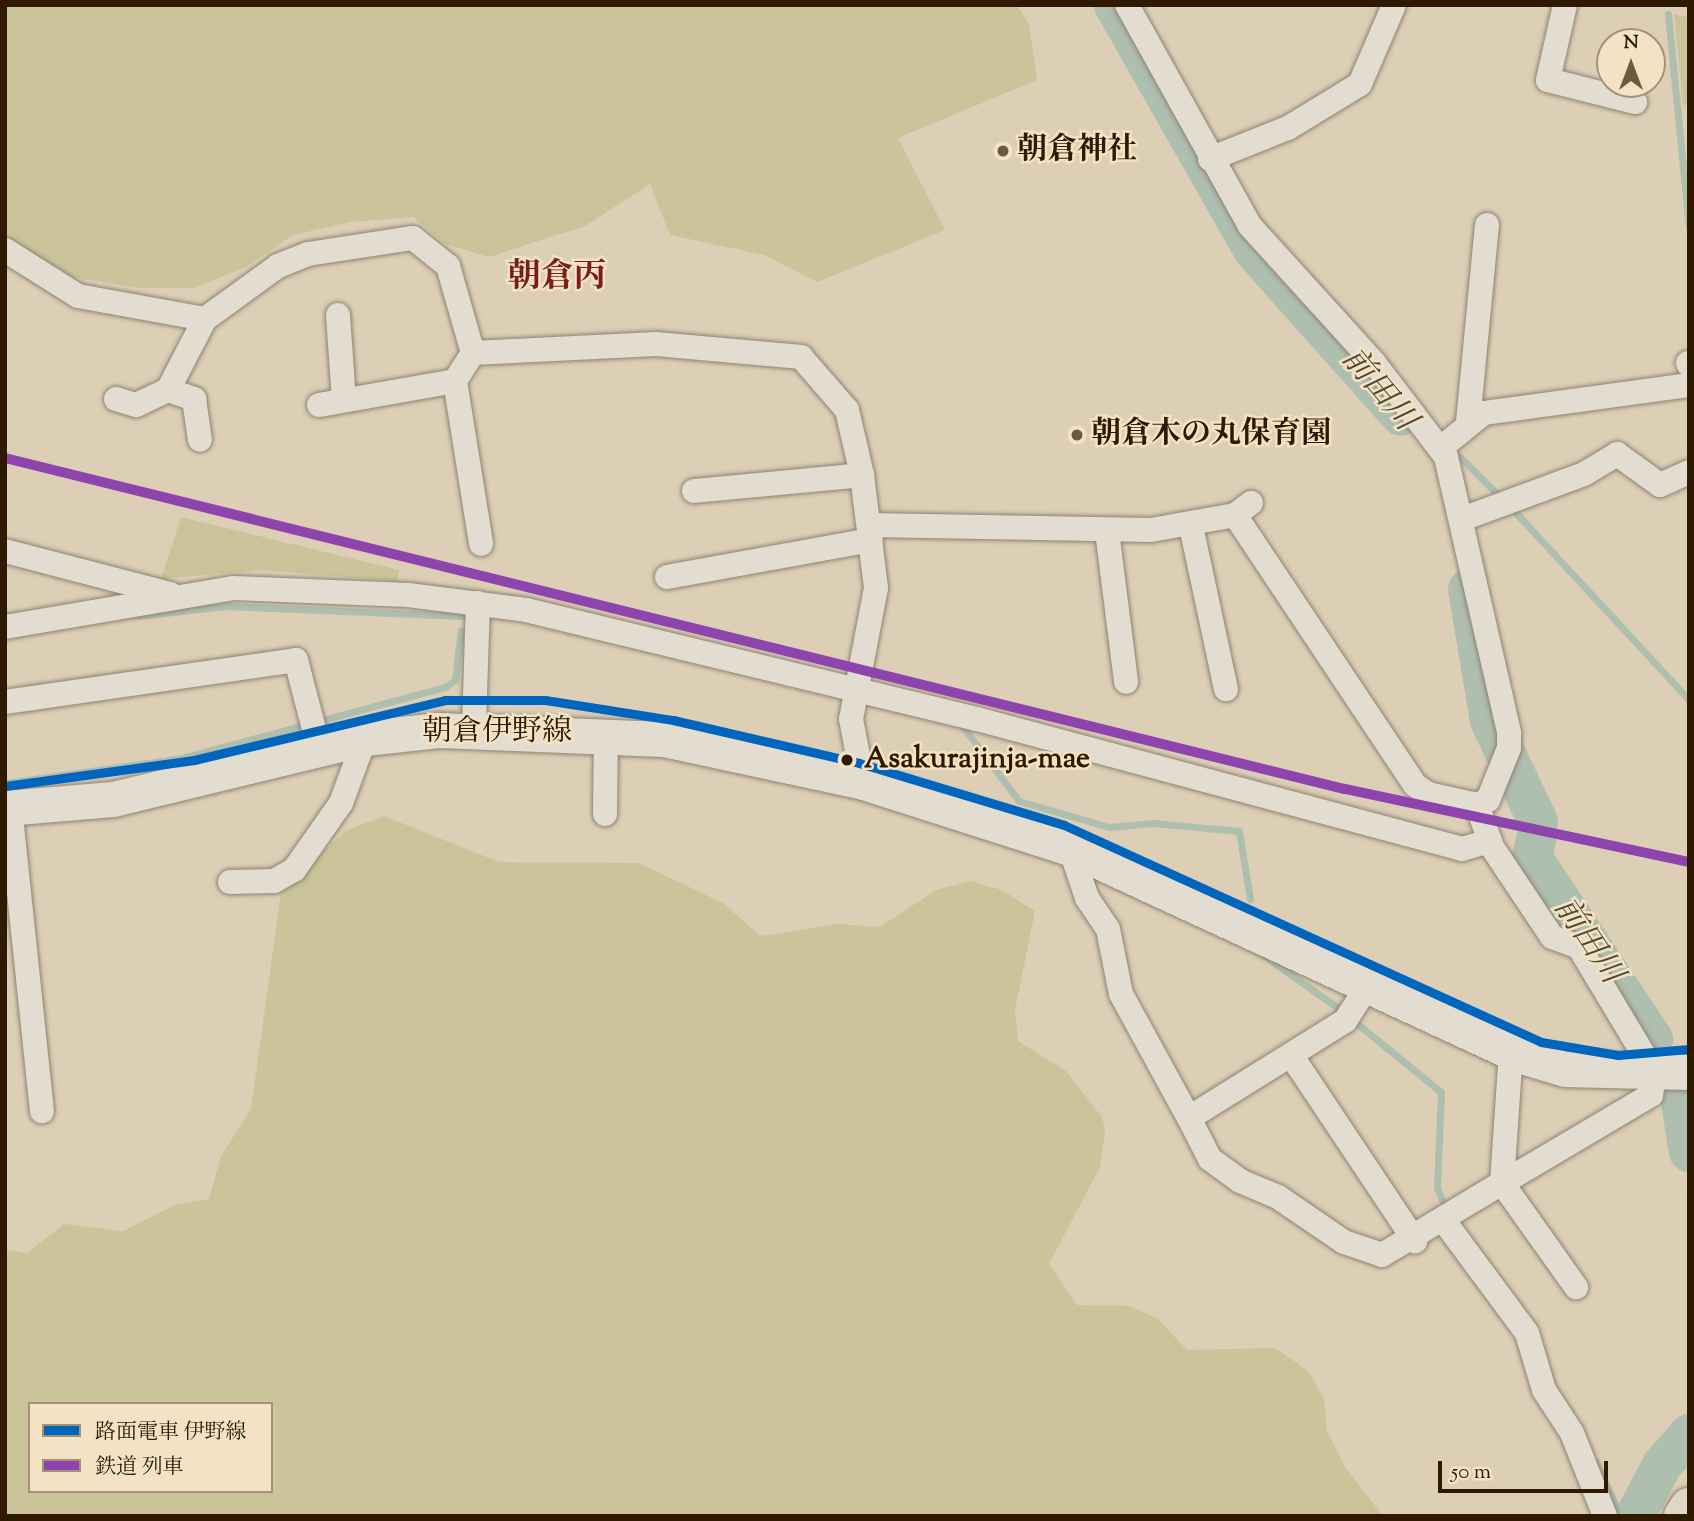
<!DOCTYPE html>
<html>
<head>
<meta charset="utf-8">
<style>
  body { margin:0 }
  #map { position:relative; width:1694px; height:1521px; overflow:hidden; background:#ddcfb6; font-family:"Sorts Mill Goudy","Noto Serif JP",serif }
  div>[style] { position:absolute }
  .green>* { inset:0; background:#cbc49a }
  .stream>* { height:7px; margin:-3.5px; padding:0 3.5px; transform-origin:3.5px; border-radius:3.5px; background:#aebeaf }
  .river>* { height:40px; margin:-20px; padding:0 20px; transform-origin:20px; border-radius:20px; background:#aebeaf }
  .roads { filter:drop-shadow(0 0 2px #8e8372) drop-shadow(0 0 2px #8e8372) }
  .street>* { height:24px; margin:-12px; padding:0 12px; transform-origin:12px; border-radius:12px; background:#e3dcd0 }
  .secondary>* { height:35px; margin:-17.5px; padding:0 17.5px; transform-origin:17.5px; border-radius:17.5px; background:#e3dcd0 }
  .primary>* { height:38px; margin:-19px; padding:0 19px; transform-origin:19px; border-radius:19px; background:#dfd6c8 }
  .rail>* { height:5px; margin-top:-2.5px; transform-origin:0; background:repeating-linear-gradient(90deg,#a1998c 0 12px,transparent 0 24px) }
  .rail-1>* { height:10px; margin:-5px; padding:0 5px; transform-origin:5px; border-radius:5px; background:#8e44ad }
  .tram-1>* { height:9px; margin:-4.5px; padding:0 4.5px; transform-origin:4.5px; border-radius:4.5px; background:#0065bd }
  .dots>* { width:19px; height:19px; translate:-50% -50%; box-sizing:border-box; border:4px solid #f4e2c4; border-radius:50% }
  span { translate:-50% -50%; white-space:nowrap; text-align:center; line-height:1.15; -webkit-text-stroke:5px #f4e2c4; paint-order:stroke }
  .poi-label { font-size:30px; color:#2f1a00; font-weight:700 }
  .left { translate:0 -50%; text-align:left }
  .street-label { font-size:30px; color:#2f1a00 }
  .stop-label { font-size:30px; color:#2f1a00; font-weight:700 }
  .water-label { font-size:32px; color:#4f4934; font-style:italic }
  .quarter-label { font-size:33px; color:#7a1f14; font-weight:700 }
  .frame { position:absolute; inset:0; border:7px solid #2f1a00; pointer-events:none }
  .legend { position:absolute; left:28px; top:1402px; width:245px; height:91px; box-sizing:border-box; background:#f4e2c4; border:2px solid #a59276; margin:0; padding:9px 12px; list-style:none; font-size:21px; color:#2f1a00 }
  .legend li { display:flex; align-items:center; gap:14px; height:35px }
  .legend b { width:35px; border:2px solid #a59276 }
  .north { position:absolute; left:1596px; top:28px; width:70px; height:70px; box-sizing:border-box; background:#f4e2c4; border:2px solid #a59276; border-radius:50%; rotate:0deg; font-size:19px; font-weight:700; line-height:28px; text-align:center; color:#2f1a00 }
  .north::after { content:''; display:block; margin:auto; width:24px; height:32px; background:#6c5940; clip-path:polygon(50% 0,100% 100%,50% 72%,0 100%) }
  .scale { position:absolute; left:1438px; top:1461px; width:170px; height:32px; box-sizing:border-box; border:4px solid #2f1a00; border-top:0; padding-left:9px; font-size:21px; line-height:24px; white-space:nowrap; color:#2f1a00; -webkit-text-stroke:5px #f4e2c4; paint-order:stroke }
</style>
</head>
<body>
<div id="map">
  <div class="green">
    <i style="clip-path:polygon(5px 5px,1017px 5px,1029px 24px,1037px 80px,898px 138px,945px 230px,817px 282px,764px 255px,670px 235px,650px 184px,585px 226px,489px 257px,445px 244px,413px 217px,351px 222px,293px 235px,246px 267px,194px 288px,139px 288px,70px 277px,5px 235px)"></i>
    <i style="clip-path:polygon(1674px 14px,1689px 17px,1689px 103px,1683px 106px)"></i>
    <i style="clip-path:polygon(181px 517px,399px 570px,397px 581px,261px 570px,161px 579px)"></i>
    <i style="clip-path:polygon(evenodd,384px 816px,499px 862px,639px 863px,723px 903px,760px 936px,838px 924px,880px 927px,936px 890px,970px 881px,1002px 890px,1035px 911px,1015px 1010px,1018px 1041px,1066px 1071px,1102px 1117px,1105px 1131px,1100px 1167px,1049px 1264px,1077px 1305px,1129px 1306px,1157px 1318px,1187px 1350px,1275px 1348px,1308px 1371px,1324px 1399px,1327px 1431px,1345px 1467px,1383px 1516px,5px 1516px,5px 1249px,27px 1253px,64px 1224px,123px 1231px,177px 1204px,209px 1199px,221px 1156px,251px 1109px,281px 893px,345px 831px,384px 816px,30px 1404px,271px 1404px,271px 1491px,30px 1491px,30px 1404px)"></i>
  </div>
  <div class="stream">
    <i style="left:1668px;top:14px;width:214px;rotate:84.4deg"></i>
    <i style="left:1459px;top:456px;width:57px;rotate:45deg"></i>
    <i style="left:1516px;top:513px;width:255px;rotate:47.2deg"></i>
    <i style="left:137px;top:616px;width:90px;rotate:-6.4deg"></i>
    <i style="left:226px;top:606px;width:242px;rotate:2.4deg"></i>
    <i style="left:960px;top:723px;width:98px;rotate:52.9deg"></i>
    <i style="left:1019px;top:801px;width:94px;rotate:16.1deg"></i>
    <i style="left:1109px;top:827px;width:44px;rotate:-5.2deg"></i>
    <i style="left:1153px;top:823px;width:86px;rotate:5.3deg"></i>
    <i style="left:1239px;top:831px;width:69px;rotate:80.8deg"></i>
    <i style="left:5px;top:783px;width:179px;rotate:-8deg"></i>
    <i style="left:182px;top:758px;width:272px;rotate:-15.1deg"></i>
    <i style="left:445px;top:687px;width:12px;rotate:-35deg"></i>
    <i style="left:455px;top:680px;width:50px;rotate:-83.2deg"></i>
    <i style="left:1260px;top:953px;width:99px;rotate:35.1deg"></i>
    <i style="left:1360px;top:1026px;width:104px;rotate:39.2deg"></i>
    <i style="left:1441px;top:1092px;width:96px;rotate:92.4deg"></i>
    <i style="left:1437px;top:1188px;width:25px;rotate:67deg"></i>
    <i style="left:1596px;top:1462px;width:59px;rotate:66deg"></i>
  </div>
  <div class="river">
    <i style="left:1114px;top:5px;width:282px;rotate:60.4deg"></i>
    <i style="left:1253px;top:250px;width:222px;rotate:48.3deg"></i>
    <i style="left:1468px;top:589px;width:134px;rotate:80.5deg"></i>
    <i style="left:1490px;top:721px;width:111px;rotate:64.4deg"></i>
    <i style="left:1536px;top:840px;width:17px;rotate:103deg"></i>
    <i style="left:1532px;top:857px;width:219px;rotate:56.4deg"></i>
    <i style="left:1680px;top:1097px;width:56px;rotate:80.7deg"></i>
    <i style="left:1635px;top:1516px;width:58px;rotate:-62.1deg"></i>
    <i style="left:1662px;top:1465px;width:41px;rotate:-48.9deg"></i>
  </div>
  <div class="roads">
    <div class="street">
      <i style="left:1127px;top:5px;width:253px;rotate:60.9deg"></i>
      <i style="left:1250px;top:226px;width:186px;rotate:47.8deg"></i>
      <i style="left:1375px;top:364px;width:117px;rotate:52.6deg"></i>
      <i style="left:1446px;top:457px;width:283px;rotate:77.1deg"></i>
      <i style="left:1509px;top:733px;width:15px;rotate:90deg"></i>
      <i style="left:1509px;top:748px;width:56px;rotate:112deg"></i>
      <i style="left:1488px;top:800px;width:12px;rotate:156deg"></i>
      <i style="left:1477px;top:805px;width:50px;rotate:-167.3deg"></i>
      <i style="left:1428px;top:794px;width:16px;rotate:-145deg"></i>
      <i style="left:1415px;top:785px;width:324px;rotate:-123.7deg"></i>
      <i style="left:1565px;top:5px;width:77px;rotate:102.8deg"></i>
      <i style="left:1548px;top:80px;width:90px;rotate:14.2deg"></i>
      <i style="left:1210px;top:159px;width:84px;rotate:-21.7deg"></i>
      <i style="left:1288px;top:128px;width:84px;rotate:-31.4deg"></i>
      <i style="left:1360px;top:84px;width:86px;rotate:-66.7deg"></i>
      <i style="left:5px;top:250px;width:86px;rotate:32.2deg"></i>
      <i style="left:78px;top:296px;width:129px;rotate:10.3deg"></i>
      <i style="left:205px;top:319px;width:90px;rotate:-36deg"></i>
      <i style="left:278px;top:266px;width:32px;rotate:-22deg"></i>
      <i style="left:308px;top:254px;width:106px;rotate:-8.7deg"></i>
      <i style="left:413px;top:238px;width:45px;rotate:38.7deg"></i>
      <i style="left:448px;top:266px;width:91px;rotate:74deg"></i>
      <i style="left:473px;top:353px;width:183px;rotate:-2.8deg"></i>
      <i style="left:656px;top:344px;width:146px;rotate:5.1deg"></i>
      <i style="left:801px;top:357px;width:70px;rotate:49deg"></i>
      <i style="left:847px;top:410px;width:67px;rotate:77deg"></i>
      <i style="left:862px;top:475px;width:114px;rotate:82.9deg"></i>
      <i style="left:876px;top:588px;width:133px;rotate:100.8deg"></i>
      <i style="left:851px;top:719px;width:64px;rotate:79.2deg"></i>
      <i style="left:338px;top:315px;width:85px;rotate:86deg"></i>
      <i style="left:473px;top:353px;width:33px;rotate:123deg"></i>
      <i style="left:455px;top:381px;width:165px;rotate:80.9deg"></i>
      <i style="left:1688px;top:363px;width:2px;rotate:63deg"></i>
      <i style="left:168px;top:390px;width:28px;rotate:19deg"></i>
      <i style="left:194px;top:399px;width:41px;rotate:81.7deg"></i>
      <i style="left:116px;top:399px;width:21px;rotate:17deg"></i>
      <i style="left:136px;top:405px;width:35px;rotate:-25deg"></i>
      <i style="left:168px;top:390px;width:80px;rotate:-62.5deg"></i>
      <i style="left:319px;top:405px;width:138px;rotate:-10deg"></i>
      <i style="left:1468px;top:422px;width:198px;rotate:-84.5deg"></i>
      <i style="left:1442px;top:447px;width:54px;rotate:-39deg"></i>
      <i style="left:1484px;top:413px;width:207px;rotate:-7.8deg"></i>
      <i style="left:694px;top:491px;width:169px;rotate:-5.4deg"></i>
      <i style="left:1465px;top:518px;width:127px;rotate:-20.3deg"></i>
      <i style="left:1584px;top:474px;width:39px;rotate:-31deg"></i>
      <i style="left:1617px;top:454px;width:53px;rotate:35.8deg"></i>
      <i style="left:1660px;top:485px;width:32px;rotate:-24deg"></i>
      <i style="left:870px;top:525px;width:281px;rotate:1deg"></i>
      <i style="left:1151px;top:530px;width:85px;rotate:-10.1deg"></i>
      <i style="left:1235px;top:515px;width:20px;rotate:-37deg"></i>
      <i style="left:1191px;top:526px;width:167px;rotate:77.9deg"></i>
      <i style="left:1107px;top:531px;width:152px;rotate:82.8deg"></i>
      <i style="left:5px;top:551px;width:171px;rotate:14.6deg"></i>
      <i style="left:667px;top:577px;width:207px;rotate:-10.3deg"></i>
      <i style="left:5px;top:627px;width:231px;rotate:-9.7deg"></i>
      <i style="left:233px;top:588px;width:175px;rotate:2.3deg"></i>
      <i style="left:408px;top:595px;width:119px;rotate:7.2deg"></i>
      <i style="left:526px;top:610px;width:464px;rotate:13.6deg"></i>
      <i style="left:977px;top:719px;width:502px;rotate:15deg"></i>
      <i style="left:1462px;top:849px;width:29px;rotate:-16deg"></i>
      <i style="left:5px;top:702px;width:294px;rotate:-8.2deg"></i>
      <i style="left:296px;top:660px;width:91px;rotate:75.4deg"></i>
      <i style="left:474px;top:728px;width:125px;rotate:-88.2deg"></i>
      <i style="left:1477px;top:805px;width:45px;rotate:70.3deg"></i>
      <i style="left:1492px;top:847px;width:108px;rotate:56.3deg"></i>
      <i style="left:1552px;top:937px;width:29px;rotate:20deg"></i>
      <i style="left:1579px;top:947px;width:146px;rotate:59deg"></i>
      <i style="left:1654px;top:1072px;width:23px;rotate:97deg"></i>
      <i style="left:1651px;top:1095px;width:173px;rotate:149.4deg"></i>
      <i style="left:1502px;top:1183px;width:128px;rotate:54.6deg"></i>
      <i style="left:10px;top:807px;width:306px;rotate:84deg"></i>
      <i style="left:605px;top:814px;width:81px;rotate:-89.3deg"></i>
      <i style="left:1070px;top:848px;width:53px;rotate:71.2deg"></i>
      <i style="left:1087px;top:898px;width:37px;rotate:56deg"></i>
      <i style="left:1108px;top:929px;width:66px;rotate:78.7deg"></i>
      <i style="left:1121px;top:994px;width:141px;rotate:61.3deg"></i>
      <i style="left:1189px;top:1118px;width:184px;rotate:-31.9deg"></i>
      <i style="left:1345px;top:1021px;width:40px;rotate:-57.1deg"></i>
      <i style="left:230px;top:882px;width:44px;rotate:-1.3deg"></i>
      <i style="left:274px;top:881px;width:23px;rotate:-29deg"></i>
      <i style="left:294px;top:870px;width:82px;rotate:-55deg"></i>
      <i style="left:341px;top:803px;width:69px;rotate:-69.7deg"></i>
      <i style="left:1291px;top:1055px;width:224px;rotate:56.3deg"></i>
      <i style="left:1189px;top:1118px;width:46px;rotate:62.9deg"></i>
      <i style="left:1210px;top:1159px;width:37px;rotate:36deg"></i>
      <i style="left:1240px;top:1181px;width:41px;rotate:22.8deg"></i>
      <i style="left:1278px;top:1197px;width:80px;rotate:34.3deg"></i>
      <i style="left:1344px;top:1242px;width:40px;rotate:18.9deg"></i>
      <i style="left:1382px;top:1255px;width:140px;rotate:-31deg"></i>
      <i style="left:1502px;top:1183px;width:131px;rotate:-86.1deg"></i>
      <i style="left:1444px;top:1221px;width:139px;rotate:53.5deg"></i>
      <i style="left:1527px;top:1333px;width:59px;rotate:73.4deg"></i>
      <i style="left:1544px;top:1390px;width:51px;rotate:56.9deg"></i>
      <i style="left:1572px;top:1433px;width:89px;rotate:68.3deg"></i>
    </div>
    <div class="secondary">
      <i style="left:5px;top:808px;width:108px;rotate:-4.8deg"></i>
      <i style="left:113px;top:799px;width:259px;rotate:-13.6deg"></i>
      <i style="left:365px;top:738px;width:74px;rotate:-6.2deg"></i>
      <i style="left:439px;top:730px;width:224px;rotate:2.3deg"></i>
      <i style="left:663px;top:739px;width:205px;rotate:12.1deg"></i>
      <i style="left:863px;top:782px;width:217px;rotate:17.7deg"></i>
      <i style="left:1070px;top:848px;width:494px;rotate:24.8deg"></i>
      <i style="left:1518px;top:1055px;width:49px;rotate:16.6deg"></i>
      <i style="left:1565px;top:1069px;width:124px;rotate:1.4deg"></i>
    </div>
    <div class="primary">
      <i style="left:1683px;top:1516px;width:11px;rotate:-56deg"></i>
    </div>
  </div>
  <div class="rail">
    <i style="left:1641px;top:853px;width:48px;rotate:5.9deg"></i>
  </div>
  <div class="rail-1">
    <i style="left:5px;top:458px;width:1380px;rotate:13.88deg"></i>
    <i style="left:1345px;top:789px;width:352px;rotate:12deg"></i>
  </div>
  <div class="tram-1">
    <i style="left:5px;top:786px;width:191px;rotate:-7.8deg"></i>
    <i style="left:194px;top:760px;width:258px;rotate:-13.4deg"></i>
    <i style="left:445px;top:700px;width:100px"></i>
    <i style="left:545px;top:700px;width:130px;rotate:8.9deg"></i>
    <i style="left:673px;top:720px;width:191px;rotate:13deg"></i>
    <i style="left:859px;top:763px;width:214px;rotate:16.8deg"></i>
    <i style="left:1064px;top:825px;width:524px;rotate:24.46deg"></i>
    <i style="left:1541px;top:1042px;width:78px;rotate:9.6deg"></i>
    <i style="left:1618px;top:1055px;width:71px;rotate:-4.8deg"></i>
  </div>
  <div class="dots">
    <i style="left:1003px;top:151px;background:#6c5940"></i>
    <i style="left:1077px;top:435px;background:#6c5940"></i>
    <i style="left:847px;top:760px;background:#2f1a00"></i>
  </div>
  <div class="poi-label">
    <span class="left" style="left:1017px;top:151px">朝倉神社</span>
    <span class="left" style="left:1091px;top:435px">朝倉木の丸保育園</span>
  </div>
  <div class="street-label">
    <span style="left:497px;top:733px">朝倉伊野線</span>
  </div>
  <div class="stop-label">
    <span class="left" style="left:864px;top:760px">Asakurajinja-mae</span>
  </div>
  <div class="water-label">
    <span style="left:1378px;top:390px;rotate:50deg">前田川</span>
    <span style="left:1587px;top:941px;rotate:56deg">前田川</span>
  </div>
  <div class="quarter-label">
    <span style="left:557px;top:279px">朝倉丙</span>
  </div>
  <div class="frame"></div>
  <ul class="legend">
  <li><b style="height:9px;background:#0065bd"></b>路面電車 伊野線</li>
  <li><b style="height:9px;background:#8e44ad"></b>鉄道 列車</li>
  </ul>
  <div class="north">N</div>
  <div class="scale">50 m</div>
</div>
</body>
</html>
